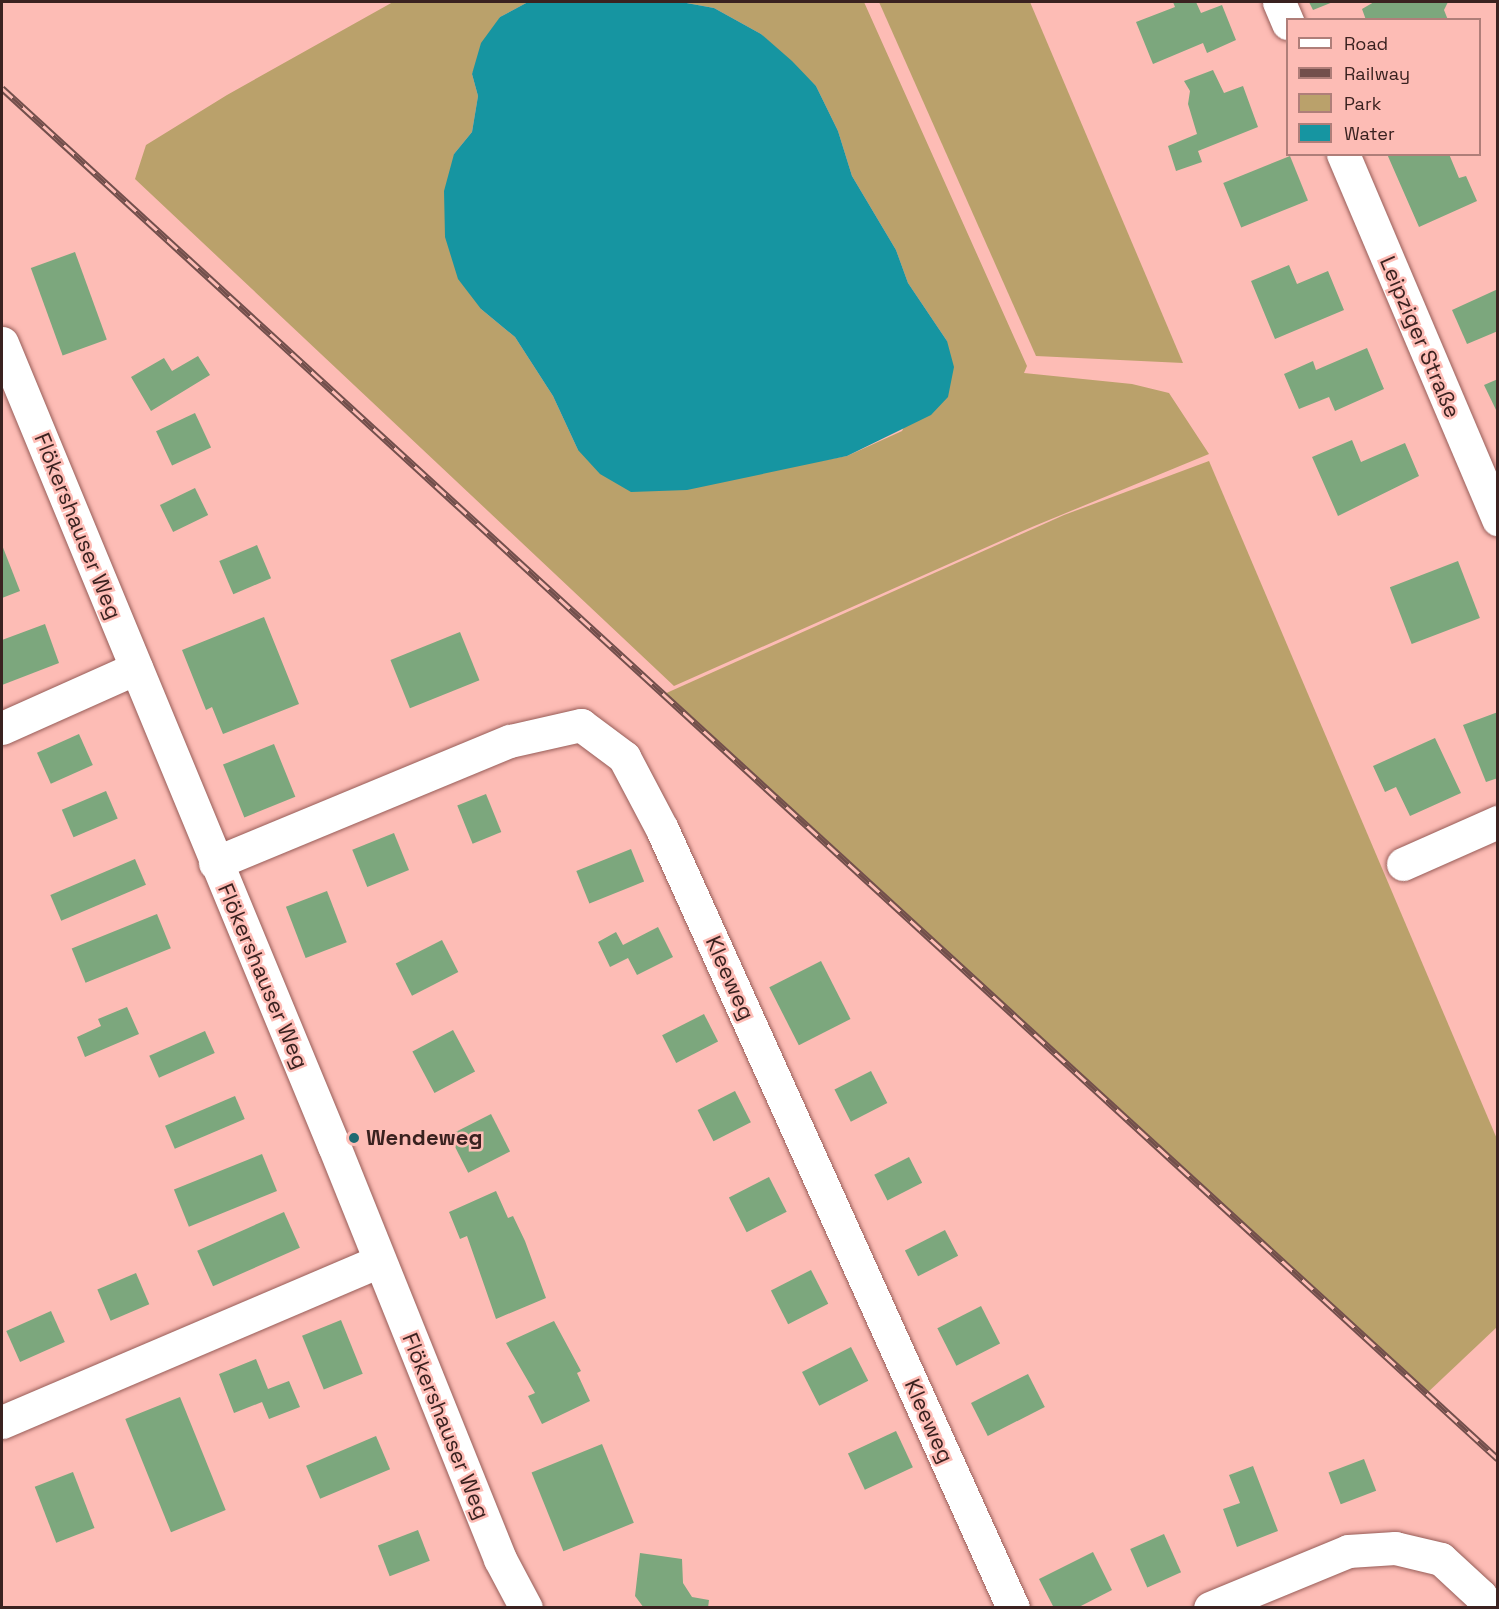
<!DOCTYPE html>
<html>
<head>
<meta charset="utf-8">
<style>
  body { margin:0 }
  #map { position:relative; width:1499px; height:1609px; overflow:hidden; background:#fdbcb5; font-family:"Space Grotesk",sans-serif }
  div>[style] { position:absolute }
  .green>* { inset:0; background:#baa16b }
  .water>* { inset:0; background:#1695a1 }
  .building>* { inset:0; background:#7ca77d; transform-origin:0 0 }
  .roads { filter:drop-shadow(0 0 2px #975d58) drop-shadow(0 0 2px #975d58) }
  .minor>* { height:33px; margin:-16.5px; padding:0 16.5px; transform-origin:16.5px; border-radius:16.5px; background:#fff }
  .rail>* { height:7px; margin-top:-3.5px; transform-origin:0; background:repeating-linear-gradient(90deg,#fdbcb5 0 14px,#734f4c 0 28px); box-sizing:border-box; border-block:2px solid #734f4c }
  .dots>* { width:16px; height:16px; translate:-50% -50%; box-sizing:border-box; border:3px solid #fdbcb5; border-radius:50% }
  span { translate:-50% -50%; white-space:nowrap; text-align:center; line-height:1.15; -webkit-text-stroke:5px #fdbcb5; paint-order:stroke }
  .street-label { font-size:22px; color:#3a2220 }
  .poi-label { font-size:22px; color:#3a2220; font-weight:700 }
  .left { translate:0 -50%; text-align:left }
  .frame { position:absolute; inset:0; border:3px solid #3a2220; pointer-events:none }
  .legend { position:absolute; left:1286px; top:18px; width:195px; height:138px; box-sizing:border-box; background:#fdbcb5; border:2px solid #af7e79; margin:0; padding:8px 10px; list-style:none; font-size:18px; color:#3a2220 }
  .legend li { display:flex; align-items:center; gap:12px; height:30px }
  .legend b { width:30px; border:2px solid #af7e79 }
</style>
</head>
<body>
<div id="map">
  <div class="green">
    <i style="clip-path:polygon(393px 2px,528px 2px,500px 17px,472px 74px,478px 96px,472px 132px,454px 154px,481px 309px,515px 337px,553px 396px,578px 450px,775px 469px,847px 456px,902px 431px,947px 341px,908px 283px,896px 250px,852px 176px,838px 131px,816px 86px,761px 34px,714px 8px,681px 2px,864px 2px,1027px 366px,1024px 373px,1132px 384px,1169px 393px,1209px 454px,1032px 527px,674px 686px,135px 179px,146px 145px,227px 95px)"></i>
    <i style="clip-path:polygon(879px 2px,1030px 2px,1183px 363px,1036px 356px)"></i>
    <i style="clip-path:polygon(1209px 461px,1497px 1139px,1497px 1327px,1426px 1394px,662px 695px,1064px 515px)"></i>
  </div>
  <div class="water">
    <i style="clip-path:polygon(528px 2px,681px 2px,714px 8px,761px 34px,792px 61px,816px 86px,838px 131px,852px 176px,896px 250px,908px 283px,947px 341px,954px 367px,948px 397px,931px 415px,847px 456px,687px 490px,631px 492px,600px 474px,578px 450px,553px 396px,515px 337px,481px 309px,458px 279px,445px 237px,444px 191px,454px 154px,472px 132px,478px 96px,472px 74px,481px 43px,500px 17px)"></i>
  </div>
  <div class="building">
    <i style="clip-path:polygon(1173px 2px,1196px 2px,1201px 13px,1222px 5px,1236px 40px,1207px 53px,1203px 43px,1153px 64px,1136px 22px,1175px 7px)"></i>
    <i style="clip-path:polygon(1309px 2px,1333px 2px,1313px 10px)"></i>
    <i style="clip-path:polygon(1374px 2px,1448px 2px,1444px 10px,1448px 20px,1366px 20px,1362px 9px)"></i>
    <i style="clip-path:polygon(1213px 70px,1224px 93px,1243px 86px,1258px 127px,1198px 151px,1202px 162px,1176px 171px,1168px 146px,1197px 134px,1188px 104px,1190px 91px,1184px 81px)"></i>
    <i style="clip-path:polygon(1387px 154px,1449px 154px,1459px 178px,1466px 176px,1477px 201px,1419px 227px)"></i>
    <i style="left:1290px;top:156px;width:48px;height:72px;rotate:68deg"></i>
    <i style="left:75px;top:252px;width:93px;height:47px;rotate:70deg"></i>
    <i style="clip-path:polygon(1289px 265px,1297px 284px,1328px 271px,1344px 310px,1275px 339px,1251px 281px)"></i>
    <i style="clip-path:polygon(1498px 289px,1498px 331px,1467px 344px,1452px 310px)"></i>
    <i style="clip-path:polygon(1367px 348px,1384px 389px,1335px 411px,1329px 397px,1299px 409px,1284px 374px,1313px 361px,1316px 370px)"></i>
    <i style="clip-path:polygon(198px 356px,210px 375px,151px 411px,131px 377px,164px 358px,172px 371px)"></i>
    <i style="clip-path:polygon(1498px 379px,1498px 414px,1484px 385px)"></i>
    <i style="left:195px;top:413px;width:38px;height:43px;rotate:65deg"></i>
    <i style="clip-path:polygon(1352px 440px,1361px 462px,1405px 443px,1419px 476px,1338px 516px,1312px 457px)"></i>
    <i style="left:195px;top:488px;width:30px;height:39px;rotate:64deg"></i>
    <i style="clip-path:polygon(2px 545px,20px 591px,2px 598px)"></i>
    <i style="left:257px;top:545px;width:36px;height:41px;rotate:67deg"></i>
    <i style="left:1458px;top:561px;width:61px;height:73px;rotate:69deg"></i>
    <i style="clip-path:polygon(264px 617px,299px 704px,223px 734px,212px 707px,206px 710px,182px 650px)"></i>
    <i style="clip-path:polygon(45px 624px,59px 663px,2px 685px,2px 640px)"></i>
    <i style="left:460px;top:632px;width:52px;height:75px;rotate:68deg"></i>
    <i style="clip-path:polygon(1498px 712px,1498px 778px,1486px 782px,1463px 725px)"></i>
    <i style="left:79px;top:734px;width:34px;height:46px;rotate:66deg"></i>
    <i style="clip-path:polygon(1435px 738px,1461px 793px,1410px 816px,1396px 787px,1385px 792px,1373px 766px)"></i>
    <i style="left:274px;top:744px;width:57px;height:55px;rotate:68deg"></i>
    <i style="left:106px;top:791px;width:30px;height:48px;rotate:67deg"></i>
    <i style="left:486px;top:794px;width:41px;height:31px;rotate:68deg"></i>
    <i style="left:394px;top:833px;width:40px;height:45px;rotate:68deg"></i>
    <i style="left:631px;top:849px;width:35px;height:59px;rotate:68deg"></i>
    <i style="left:135px;top:859px;width:28px;height:92px;rotate:67deg"></i>
    <i style="left:327px;top:891px;width:55px;height:44px;rotate:69deg"></i>
    <i style="left:157px;top:914px;width:37px;height:92px;rotate:68deg"></i>
    <i style="clip-path:polygon(658px 927px,673px 957px,637px 975px,628px 958px,610px 967px,598px 942px,616px 932px,623px 945px)"></i>
    <i style="left:442px;top:940px;width:36px;height:52px;rotate:63deg"></i>
    <i style="left:821px;top:961px;width:65px;height:58px;rotate:63deg"></i>
    <i style="clip-path:polygon(127px 1007px,139px 1034px,85px 1057px,77px 1037px,101px 1026px,98px 1019px)"></i>
    <i style="left:704px;top:1014px;width:31px;height:47px;rotate:63deg"></i>
    <i style="left:453px;top:1030px;width:47px;height:46px;rotate:62deg"></i>
    <i style="left:205px;top:1031px;width:24px;height:61px;rotate:66deg"></i>
    <i style="left:871px;top:1071px;width:36px;height:41px;rotate:63deg"></i>
    <i style="left:735px;top:1091px;width:35px;height:42px;rotate:63deg"></i>
    <i style="left:235px;top:1096px;width:25px;height:76px;rotate:67deg"></i>
    <i style="left:491px;top:1114px;width:42px;height:47px;rotate:63deg"></i>
    <i style="left:262px;top:1154px;width:40px;height:95px;rotate:68deg"></i>
    <i style="left:909px;top:1157px;width:29px;height:39px;rotate:63deg"></i>
    <i style="left:769px;top:1177px;width:39px;height:45px;rotate:63deg"></i>
    <i style="clip-path:polygon(496px 1191px,508px 1218px,513px 1216px,525px 1241px,546px 1298px,496px 1319px,467px 1236px,460px 1239px,449px 1212px)"></i>
    <i style="left:284px;top:1212px;width:39px;height:95px;rotate:66deg"></i>
    <i style="left:945px;top:1230px;width:29px;height:45px;rotate:63deg"></i>
    <i style="left:811px;top:1270px;width:38px;height:45px;rotate:63deg"></i>
    <i style="left:136px;top:1273px;width:34px;height:42px;rotate:67deg"></i>
    <i style="left:981px;top:1306px;width:42px;height:49px;rotate:63deg"></i>
    <i style="left:51px;top:1311px;width:34px;height:49px;rotate:66deg"></i>
    <i style="left:341px;top:1320px;width:58px;height:42px;rotate:68deg"></i>
    <i style="clip-path:polygon(554px 1321px,581px 1371px,577px 1373px,590px 1401px,542px 1424px,528px 1396px,535px 1393px,506px 1343px)"></i>
    <i style="left:851px;top:1347px;width:38px;height:55px;rotate:63deg"></i>
    <i style="clip-path:polygon(256px 1359px,268px 1389px,289px 1381px,300px 1407px,269px 1419px,262px 1402px,234px 1413px,219px 1374px)"></i>
    <i style="left:1028px;top:1374px;width:37px;height:64px;rotate:63deg"></i>
    <i style="left:180px;top:1397px;width:122px;height:59px;rotate:68deg"></i>
    <i style="left:896px;top:1431px;width:40px;height:53px;rotate:65deg"></i>
    <i style="left:376px;top:1436px;width:36px;height:76px;rotate:67deg"></i>
    <i style="left:602px;top:1444px;width:85px;height:76px;rotate:68deg"></i>
    <i style="left:1364px;top:1459px;width:34px;height:38px;rotate:69deg"></i>
    <i style="clip-path:polygon(1253px 1466px,1278px 1531px,1237px 1547px,1223px 1509px,1240px 1503px,1229px 1475px)"></i>
    <i style="left:73px;top:1472px;width:60px;height:41px;rotate:69deg"></i>
    <i style="left:418px;top:1530px;width:33px;height:43px;rotate:69deg"></i>
    <i style="left:1164px;top:1534px;width:42px;height:37px;rotate:66deg"></i>
    <i style="clip-path:polygon(1093px 1552px,1112px 1590px,1077px 1608px,1054px 1608px,1039px 1579px)"></i>
    <i style="clip-path:polygon(640px 1553px,682px 1559px,683px 1583px,692px 1597px,709px 1600px,708px 1608px,644px 1608px,635px 1596px)"></i>
  </div>
  <div class="roads">
    <div class="minor">
      <i style="left:1279px;top:2px;width:23px;rotate:67deg"></i>
      <i style="left:1343px;top:154px;width:397px;rotate:67deg"></i>
      <i style="left:2px;top:343px;width:869px;rotate:67.54deg"></i>
      <i style="left:334px;top:1146px;width:445px;rotate:68.1deg"></i>
      <i style="left:500px;top:1559px;width:55px;rotate:62deg"></i>
      <i style="left:2px;top:728px;width:147px;rotate:-24.1deg"></i>
      <i style="left:215px;top:863px;width:319px;rotate:-22.5deg"></i>
      <i style="left:510px;top:741px;width:73px;rotate:-12.7deg"></i>
      <i style="left:581px;top:725px;width:54px;rotate:36.7deg"></i>
      <i style="left:624px;top:757px;width:81px;rotate:62.2deg"></i>
      <i style="left:662px;top:829px;width:854px;rotate:65.74deg"></i>
      <i style="left:1403px;top:864px;width:104px;rotate:-23.9deg"></i>
      <i style="left:2px;top:1422px;width:410px;rotate:-23.1deg"></i>
      <i style="left:1210px;top:1608px;width:149px;rotate:-22.4deg"></i>
      <i style="left:1348px;top:1551px;width:47px;rotate:-3.7deg"></i>
      <i style="left:1395px;top:1548px;width:47px;rotate:13.4deg"></i>
      <i style="left:1441px;top:1559px;width:54px;rotate:42.8deg"></i>
      <i style="left:1481px;top:1596px;width:13px;rotate:63deg"></i>
    </div>
  </div>
  <div class="rail">
    <i style="left:2px;top:88px;width:2029px;rotate:42.5deg"></i>
  </div>
  <div class="dots">
    <i style="left:354px;top:1138px;background:#1f6a72"></i>
  </div>
  <div class="street-label">
    <span style="left:1420px;top:337px;rotate:67deg">Leipziger Straße</span>
    <span style="left:78px;top:526px;rotate:68deg">Flökershauser Weg</span>
    <span style="left:263px;top:976px;rotate:67deg">Flökershauser Weg</span>
    <span style="left:730px;top:978px;rotate:66deg">Kleeweg</span>
    <span style="left:929px;top:1421px;rotate:66deg">Kleeweg</span>
    <span style="left:446px;top:1426px;rotate:68deg">Flökershauser Weg</span>
  </div>
  <div class="poi-label">
    <span class="left" style="left:366px;top:1138px">Wendeweg</span>
  </div>
  <div class="frame"></div>
  <ul class="legend">
  <li><b style="height:8px;background:#fff"></b>Road</li>
  <li><b style="height:8px;background:#734f4c"></b>Railway</li>
  <li><b style="height:16px;background:#baa16b"></b>Park</li>
  <li><b style="height:16px;background:#1695a1"></b>Water</li>
  </ul>
</div>
</body>
</html>
